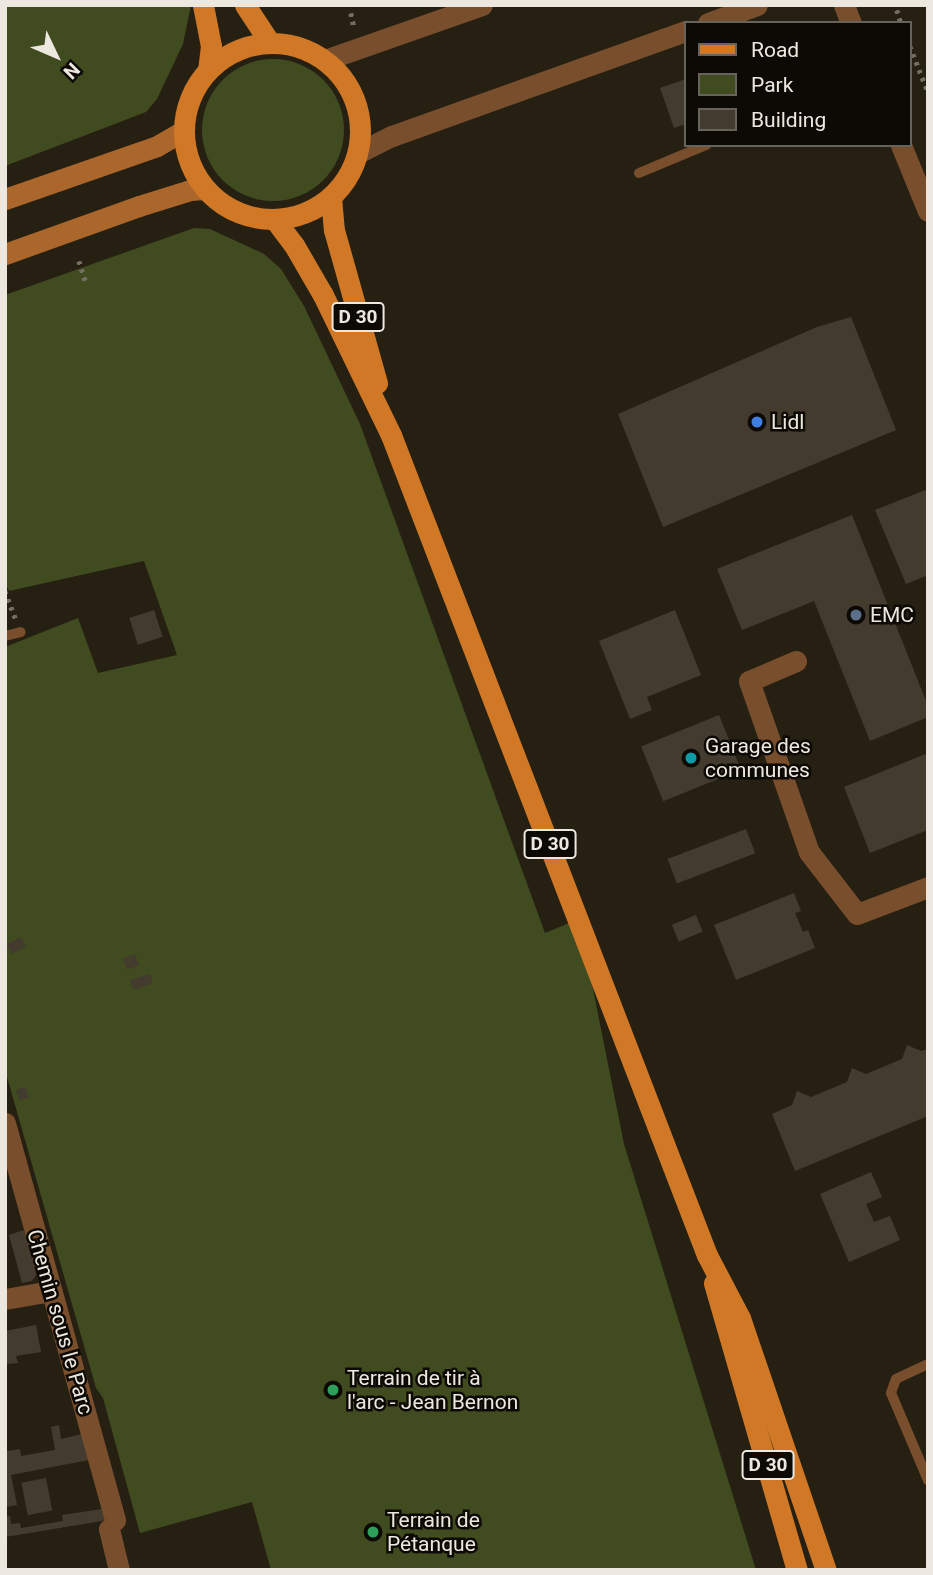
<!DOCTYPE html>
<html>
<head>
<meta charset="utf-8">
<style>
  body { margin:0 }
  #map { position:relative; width:933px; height:1575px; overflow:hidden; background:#262013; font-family:Roboto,sans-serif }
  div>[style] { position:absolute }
  .green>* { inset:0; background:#404b20 }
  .round { border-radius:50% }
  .building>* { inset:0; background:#433c2e; transform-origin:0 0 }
  .path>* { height:4.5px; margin-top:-2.25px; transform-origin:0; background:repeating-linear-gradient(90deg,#736e62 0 3.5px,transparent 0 8.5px) }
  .lane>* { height:10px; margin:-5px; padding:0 5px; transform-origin:5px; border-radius:5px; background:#794e2c }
  .street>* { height:21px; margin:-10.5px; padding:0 10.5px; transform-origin:10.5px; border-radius:10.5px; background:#794e2c }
  .secondary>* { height:21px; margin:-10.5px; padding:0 10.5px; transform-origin:10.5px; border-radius:10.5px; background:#ab662b }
  .primary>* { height:21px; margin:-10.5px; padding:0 10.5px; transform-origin:10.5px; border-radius:10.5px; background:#d17826 }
  .primary>.ring { margin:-10.5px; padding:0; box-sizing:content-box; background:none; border:21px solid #d17826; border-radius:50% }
  .dots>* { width:19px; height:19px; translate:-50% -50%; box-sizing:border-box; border:4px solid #0d0a05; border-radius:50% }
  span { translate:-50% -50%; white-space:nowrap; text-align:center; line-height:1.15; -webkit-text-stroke:5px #0d0a05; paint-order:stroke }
  .shield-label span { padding:2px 5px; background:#0d0a05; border:2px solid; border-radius:5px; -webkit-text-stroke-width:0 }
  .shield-label { font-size:19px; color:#ece8df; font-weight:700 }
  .poi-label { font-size:21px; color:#ece8df }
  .left { translate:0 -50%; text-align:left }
  .street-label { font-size:21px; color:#ece8df }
  .frame { position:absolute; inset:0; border:7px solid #ece8df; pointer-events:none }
  .legend { position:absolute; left:684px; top:21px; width:228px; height:126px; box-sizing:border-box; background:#0d0a05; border:2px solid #66635c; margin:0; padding:9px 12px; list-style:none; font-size:21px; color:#ece8df }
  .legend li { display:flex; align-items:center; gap:14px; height:35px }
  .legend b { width:35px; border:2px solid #66635c }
  .north { position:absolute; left:21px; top:21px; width:70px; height:70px; -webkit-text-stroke:5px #0d0a05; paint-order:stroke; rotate:134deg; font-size:19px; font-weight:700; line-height:28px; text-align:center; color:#ece8df }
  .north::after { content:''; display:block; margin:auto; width:24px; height:32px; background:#ece8df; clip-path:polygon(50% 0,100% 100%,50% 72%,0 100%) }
</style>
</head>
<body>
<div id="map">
  <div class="green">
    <i style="clip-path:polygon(5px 5px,191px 5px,183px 44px,157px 99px,146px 112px,5px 166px)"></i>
    <i class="round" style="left:202px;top:59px;width:142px;height:142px"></i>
    <i style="clip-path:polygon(194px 228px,210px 229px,264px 254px,281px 269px,304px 306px,360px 424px,545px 933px,579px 919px,624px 1144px,756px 1570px,271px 1570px,252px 1502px,140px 1533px,103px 1398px,96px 1388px,5px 1070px,5px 647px,78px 618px,98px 673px,177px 655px,144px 561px,9px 591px,5px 582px,5px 295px)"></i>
  </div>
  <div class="building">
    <i style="clip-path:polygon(686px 79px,686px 124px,674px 128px,660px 88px)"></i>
    <i style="clip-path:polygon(851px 317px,896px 430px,663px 527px,618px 414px,817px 327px)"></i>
    <i style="clip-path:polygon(928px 489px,928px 575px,906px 584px,875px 510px)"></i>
    <i style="clip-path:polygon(852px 515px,928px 706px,928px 717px,870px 741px,814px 601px,742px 630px,717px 569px)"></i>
    <i style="left:154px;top:610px;width:28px;height:26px;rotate:72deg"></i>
    <i style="clip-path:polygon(675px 610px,701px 675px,647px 697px,652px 710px,630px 719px,599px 641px)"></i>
    <i style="left:719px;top:715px;width:59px;height:84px;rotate:68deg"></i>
    <i style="clip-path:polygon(928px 753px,928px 830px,870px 853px,844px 787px)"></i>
    <i style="left:746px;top:829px;width:26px;height:84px;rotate:69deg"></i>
    <i style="clip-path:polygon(794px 893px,801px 911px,795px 913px,803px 932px,808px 930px,815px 948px,736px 980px,714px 925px)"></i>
    <i style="left:696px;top:915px;width:18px;height:26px;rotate:68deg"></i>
    <i style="left:21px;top:937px;width:11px;height:16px;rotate:63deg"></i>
    <i style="left:135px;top:954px;width:12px;height:13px;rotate:70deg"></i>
    <i style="left:150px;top:974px;width:10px;height:21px;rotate:73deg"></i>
    <i style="clip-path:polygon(907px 1045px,921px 1051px,928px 1049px,928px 1116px,795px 1171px,772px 1114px,792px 1105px,797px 1091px,811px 1097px,847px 1082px,852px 1068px,866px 1074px,902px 1059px)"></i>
    <i style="clip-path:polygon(25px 1087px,29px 1098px,19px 1100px,16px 1090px)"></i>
    <i style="clip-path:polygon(871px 1172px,882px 1197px,866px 1204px,874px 1222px,890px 1216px,900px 1240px,849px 1262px,820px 1194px)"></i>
    <i style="clip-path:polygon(24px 1230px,38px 1272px,32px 1281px,22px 1283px,9px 1235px)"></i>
    <i style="clip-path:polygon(36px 1325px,41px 1352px,16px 1356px,18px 1363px,7px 1364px,5px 1331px)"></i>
    <i style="clip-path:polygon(59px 1425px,61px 1439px,82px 1434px,89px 1460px,11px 1475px,17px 1505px,5px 1507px,7px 1451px,20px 1449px,21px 1456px,55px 1450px,51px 1427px)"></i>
    <i style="left:46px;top:1478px;width:33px;height:25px;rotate:79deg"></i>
    <i style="clip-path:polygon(102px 1509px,105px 1520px,102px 1521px,5px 1537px,5px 1517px,10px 1516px,11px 1524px,20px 1523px,21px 1528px,63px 1521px,62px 1515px)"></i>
  </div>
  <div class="path">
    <i style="left:897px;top:10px;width:14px;rotate:73deg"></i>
    <i style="left:351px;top:13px;width:14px;rotate:78deg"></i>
    <i style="left:910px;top:46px;width:49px;rotate:68.6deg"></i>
    <i style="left:79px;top:261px;width:25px;rotate:72deg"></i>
    <i style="left:5px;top:591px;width:30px;rotate:69deg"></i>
  </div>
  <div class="lane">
    <i style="left:639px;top:173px;width:73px;rotate:-22.7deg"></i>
    <i style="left:5px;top:636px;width:16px;rotate:-14deg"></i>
    <i style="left:928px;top:1364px;width:35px;rotate:155deg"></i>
    <i style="left:896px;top:1379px;width:15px;rotate:110deg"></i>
    <i style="left:891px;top:1393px;width:95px;rotate:67deg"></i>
  </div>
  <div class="street">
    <i style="left:844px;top:5px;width:19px;rotate:69deg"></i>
    <i style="left:708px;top:23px;width:52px;rotate:-20.2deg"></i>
    <i style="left:325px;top:60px;width:166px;rotate:-19.3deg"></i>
    <i style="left:901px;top:145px;width:71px;rotate:67.8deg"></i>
    <i style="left:360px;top:152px;width:36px;rotate:-27deg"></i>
    <i style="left:392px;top:136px;width:312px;rotate:-19.7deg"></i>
    <i style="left:796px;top:661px;width:51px;rotate:156.9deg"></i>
    <i style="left:749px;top:681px;width:181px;rotate:70.7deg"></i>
    <i style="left:809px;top:852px;width:78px;rotate:52.3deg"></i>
    <i style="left:857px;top:914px;width:76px;rotate:-20.8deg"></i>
    <i style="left:5px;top:1123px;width:412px;rotate:74.5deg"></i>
    <i style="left:5px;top:1299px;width:47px;rotate:-9.9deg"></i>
    <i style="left:109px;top:1529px;width:42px;rotate:76.3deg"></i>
  </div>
  <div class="secondary">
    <i style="left:5px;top:199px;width:161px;rotate:-19.2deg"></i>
    <i style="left:157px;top:146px;width:30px;rotate:-30deg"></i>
    <i style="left:5px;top:254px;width:142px;rotate:-19.7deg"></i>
    <i style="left:139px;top:206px;width:53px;rotate:-17.4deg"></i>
    <i style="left:190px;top:190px;width:14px;rotate:-4deg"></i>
  </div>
  <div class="primary">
    <i style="left:203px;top:5px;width:42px;rotate:79deg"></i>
    <i style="left:211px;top:46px;width:24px;rotate:97deg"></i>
    <i style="left:245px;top:5px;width:45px;rotate:56.7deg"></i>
    <i class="ring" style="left:184px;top:43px;width:155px;height:155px"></i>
    <i style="left:331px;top:197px;width:33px;rotate:85deg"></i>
    <i style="left:334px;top:230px;width:159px;rotate:74.3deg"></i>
    <i style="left:275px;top:220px;width:31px;rotate:53deg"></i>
    <i style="left:294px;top:245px;width:58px;rotate:59.9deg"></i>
    <i style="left:323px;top:295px;width:156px;rotate:64.1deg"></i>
    <i style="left:391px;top:435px;width:879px;rotate:68.93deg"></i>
    <i style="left:707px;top:1255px;width:71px;rotate:62.4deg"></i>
    <i style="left:740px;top:1318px;width:266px;rotate:71.2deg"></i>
    <i style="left:714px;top:1283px;width:299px;rotate:73.9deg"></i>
  </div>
  <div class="dots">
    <i style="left:757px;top:422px;background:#3f7fe0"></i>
    <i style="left:856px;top:615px;background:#5c6f8a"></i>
    <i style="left:691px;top:758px;background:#0f9aa8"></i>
    <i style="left:333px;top:1390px;background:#2e9e5b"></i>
    <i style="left:373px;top:1532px;background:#2e9e5b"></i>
  </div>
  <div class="shield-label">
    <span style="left:358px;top:317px">D 30</span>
    <span style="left:550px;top:844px">D 30</span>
    <span style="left:768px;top:1465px">D 30</span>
  </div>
  <div class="poi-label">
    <span class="left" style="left:771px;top:422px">Lidl</span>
    <span class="left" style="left:870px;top:615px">EMC</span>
    <span class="left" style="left:705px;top:758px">Garage des<br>communes</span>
    <span class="left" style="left:347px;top:1390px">Terrain de tir à<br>l'arc - Jean Bernon</span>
    <span class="left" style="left:387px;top:1532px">Terrain de<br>Pétanque</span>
  </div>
  <div class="street-label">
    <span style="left:60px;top:1322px;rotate:74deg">Chemin sous le Parc</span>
  </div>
  <div class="frame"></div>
  <ul class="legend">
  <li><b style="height:9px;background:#d17826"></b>Road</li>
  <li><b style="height:19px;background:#404b20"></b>Park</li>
  <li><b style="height:19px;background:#433c2e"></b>Building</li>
  </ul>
  <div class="north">N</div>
</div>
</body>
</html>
